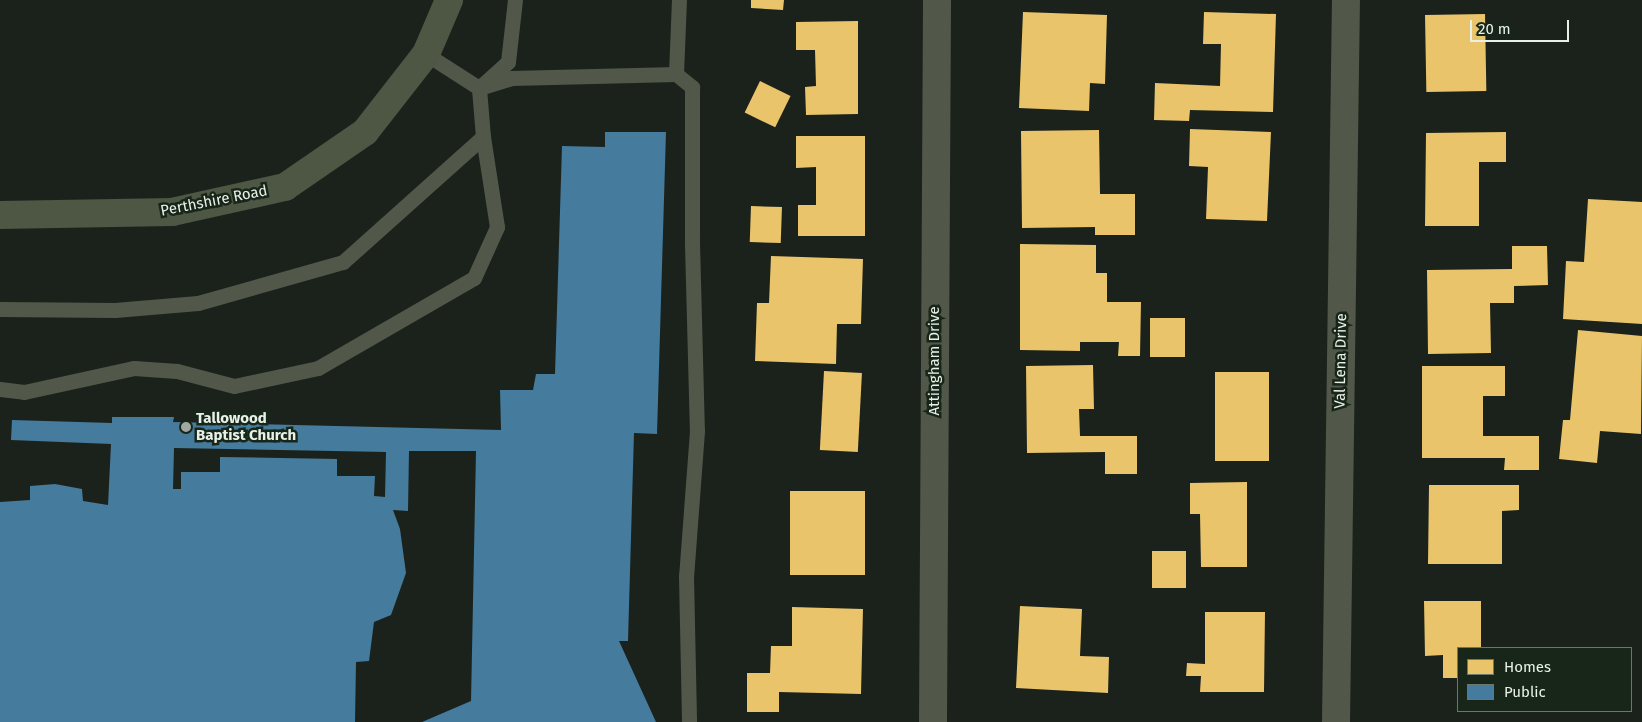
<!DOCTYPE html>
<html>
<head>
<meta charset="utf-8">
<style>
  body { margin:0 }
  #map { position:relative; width:1642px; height:722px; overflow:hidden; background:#1b221c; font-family:"Fira Sans",sans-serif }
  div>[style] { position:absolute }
  .homes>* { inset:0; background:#e9c46a; transform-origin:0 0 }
  .public>* { inset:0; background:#457b9d }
  .lane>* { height:15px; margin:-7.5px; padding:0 7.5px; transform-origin:7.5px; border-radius:7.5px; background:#515849 }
  .street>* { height:28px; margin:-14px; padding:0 14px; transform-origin:14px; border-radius:14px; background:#515849 }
  .secondary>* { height:28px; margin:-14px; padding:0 14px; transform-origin:14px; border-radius:14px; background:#4e5644 }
  .dots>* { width:14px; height:14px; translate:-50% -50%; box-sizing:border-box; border:2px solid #182519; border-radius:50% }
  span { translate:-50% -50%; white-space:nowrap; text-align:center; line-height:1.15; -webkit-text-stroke:5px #182519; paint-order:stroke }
  .street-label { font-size:15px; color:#e8f1e8 }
  .poi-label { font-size:15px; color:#e8f1e8; font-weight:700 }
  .left { translate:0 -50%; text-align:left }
  .legend { position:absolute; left:1457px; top:647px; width:175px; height:65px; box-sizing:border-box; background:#182519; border:1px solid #6b776c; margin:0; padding:6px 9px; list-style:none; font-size:15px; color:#e8f1e8 }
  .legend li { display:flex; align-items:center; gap:10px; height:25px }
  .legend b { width:25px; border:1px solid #6b776c }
  .scale { position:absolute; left:1470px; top:20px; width:99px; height:22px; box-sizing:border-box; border:2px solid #e8f1e8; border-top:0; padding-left:6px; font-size:15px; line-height:18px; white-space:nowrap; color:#e8f1e8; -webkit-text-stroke:4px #182519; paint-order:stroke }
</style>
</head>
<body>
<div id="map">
  <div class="homes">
    <i style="clip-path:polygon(751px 0,784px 0,783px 10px,751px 8px)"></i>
    <i style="clip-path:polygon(1023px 12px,1107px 15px,1105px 84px,1090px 83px,1089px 111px,1019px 108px)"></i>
    <i style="clip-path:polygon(1204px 12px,1276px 14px,1273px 112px,1190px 110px,1189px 121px,1154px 120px,1155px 83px,1220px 86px,1221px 44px,1203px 44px)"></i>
    <i style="left:1485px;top:14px;width:77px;height:60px;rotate:89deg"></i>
    <i style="clip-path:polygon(858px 21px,858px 114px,806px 115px,805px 87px,816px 86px,815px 50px,796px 50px,796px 22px)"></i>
    <i style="left:760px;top:81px;width:34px;height:35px;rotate:26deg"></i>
    <i style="clip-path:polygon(1190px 129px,1271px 132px,1267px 221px,1206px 219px,1208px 167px,1189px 166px)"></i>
    <i style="clip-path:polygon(1099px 130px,1100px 194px,1135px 194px,1135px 235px,1095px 235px,1095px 227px,1022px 228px,1021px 131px)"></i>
    <i style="clip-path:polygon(1506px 132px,1506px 162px,1479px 162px,1479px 226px,1425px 226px,1426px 133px)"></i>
    <i style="clip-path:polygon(796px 136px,865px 136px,865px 236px,798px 236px,798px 205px,816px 205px,816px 167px,796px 168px)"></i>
    <i style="clip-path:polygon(1588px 199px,1642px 202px,1642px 324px,1563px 319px,1566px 261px,1584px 262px)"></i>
    <i style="left:751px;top:206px;width:31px;height:36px;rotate:2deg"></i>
    <i style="clip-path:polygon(1020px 244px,1096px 245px,1096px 273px,1107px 273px,1107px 302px,1141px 302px,1140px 356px,1118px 356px,1119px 342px,1080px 342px,1080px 351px,1020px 350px)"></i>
    <i style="clip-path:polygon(1512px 246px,1547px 246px,1548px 285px,1514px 286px,1514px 303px,1490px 303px,1491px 353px,1428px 354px,1427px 270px,1512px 269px)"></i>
    <i style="clip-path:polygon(771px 256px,863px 259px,861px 324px,837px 324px,836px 364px,755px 361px,757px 303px,769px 303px)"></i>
    <i style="left:1150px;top:318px;width:35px;height:39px"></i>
    <i style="clip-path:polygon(1578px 330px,1642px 336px,1641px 434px,1600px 431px,1597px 463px,1559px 459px,1563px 420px,1570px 420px)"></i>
    <i style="clip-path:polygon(1093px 365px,1094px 409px,1079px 409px,1080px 436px,1137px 436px,1137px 474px,1105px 474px,1105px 452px,1027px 453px,1026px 366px)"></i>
    <i style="clip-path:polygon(1422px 366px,1505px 366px,1505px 396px,1483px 396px,1483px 436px,1539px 436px,1539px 470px,1504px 470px,1505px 458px,1422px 458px)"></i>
    <i style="left:824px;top:371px;width:38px;height:79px;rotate:3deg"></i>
    <i style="left:1269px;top:372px;width:89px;height:54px;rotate:90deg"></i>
    <i style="clip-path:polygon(1247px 482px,1247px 567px,1201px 567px,1200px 514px,1190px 514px,1190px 483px)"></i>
    <i style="clip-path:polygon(1429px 485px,1519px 485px,1519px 510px,1502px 511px,1502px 564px,1428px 564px)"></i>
    <i style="left:790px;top:491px;width:75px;height:84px"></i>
    <i style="left:1152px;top:551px;width:34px;height:37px"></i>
    <i style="clip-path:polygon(1424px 601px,1481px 601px,1481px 648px,1458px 648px,1458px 678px,1443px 678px,1443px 655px,1425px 656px)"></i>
    <i style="clip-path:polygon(1020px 606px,1082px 609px,1080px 656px,1109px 657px,1108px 693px,1016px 688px)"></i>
    <i style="clip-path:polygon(792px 607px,863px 609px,861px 694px,779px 692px,779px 712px,747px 712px,747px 673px,770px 673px,771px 646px,792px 646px)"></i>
    <i style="clip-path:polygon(1205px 612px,1265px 612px,1264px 692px,1200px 692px,1201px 676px,1186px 676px,1187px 663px,1205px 664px)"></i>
  </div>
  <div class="public">
    <i style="clip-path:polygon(evenodd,605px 132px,666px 132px,657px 434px,634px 433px,628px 641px,619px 641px,656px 722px,422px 722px,471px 701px,476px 451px,409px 451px,408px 511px,393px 510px,400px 529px,406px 573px,391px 615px,374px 622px,369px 661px,356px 662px,355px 722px,0 722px,0 502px,30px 500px,30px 486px,55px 484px,82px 489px,83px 501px,108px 505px,111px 444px,11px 440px,12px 420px,112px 423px,112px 417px,174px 417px,173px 422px,501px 430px,500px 390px,533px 390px,536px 374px,555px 374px,562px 146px,605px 147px,605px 132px,174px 448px,386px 452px,385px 497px,374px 496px,375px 476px,337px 476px,337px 459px,220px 457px,220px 472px,181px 472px,181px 489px,173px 489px,174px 448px)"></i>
  </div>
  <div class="lane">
    <i style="left:426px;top:54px;width:63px;rotate:32.7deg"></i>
    <i style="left:479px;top:88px;width:34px;rotate:-17deg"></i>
    <i style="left:511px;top:78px;width:165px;rotate:-1.4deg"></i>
    <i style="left:676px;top:74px;width:21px;rotate:39deg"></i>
    <i style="left:692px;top:87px;width:156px;rotate:90deg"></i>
    <i style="left:692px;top:243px;width:188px;rotate:88.5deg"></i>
    <i style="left:697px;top:431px;width:145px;rotate:94.3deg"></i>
    <i style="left:686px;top:576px;width:146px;rotate:88.8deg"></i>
    <i style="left:676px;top:74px;width:74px;rotate:-87.7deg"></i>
    <i style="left:0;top:309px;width:115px;rotate:0.5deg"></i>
    <i style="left:115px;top:310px;width:83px;rotate:-4.8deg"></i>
    <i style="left:198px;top:303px;width:151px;rotate:-15.8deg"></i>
    <i style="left:343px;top:262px;width:188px;rotate:-41.8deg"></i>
    <i style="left:0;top:389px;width:24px;rotate:7deg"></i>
    <i style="left:24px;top:392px;width:113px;rotate:-12.3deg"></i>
    <i style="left:134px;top:368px;width:43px;rotate:4deg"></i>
    <i style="left:177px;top:371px;width:59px;rotate:14.7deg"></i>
    <i style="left:234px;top:386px;width:86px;rotate:-12.1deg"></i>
    <i style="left:318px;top:368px;width:180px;rotate:-30deg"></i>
    <i style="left:474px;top:278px;width:56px;rotate:-65.7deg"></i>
    <i style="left:497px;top:227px;width:91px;rotate:-98.8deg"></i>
    <i style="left:483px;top:137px;width:49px;rotate:-94.7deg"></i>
    <i style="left:479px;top:88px;width:39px;rotate:-42deg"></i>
    <i style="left:508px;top:62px;width:62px;rotate:-83.6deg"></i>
  </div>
  <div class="street">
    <i style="left:933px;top:722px;width:722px;rotate:-89.68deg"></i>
    <i style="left:1336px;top:722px;width:722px;rotate:-89.21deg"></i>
  </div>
  <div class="secondary">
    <i style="left:0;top:215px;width:172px;rotate:-1deg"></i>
    <i style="left:172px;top:212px;width:116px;rotate:-12.5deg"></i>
    <i style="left:285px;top:187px;width:97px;rotate:-34.5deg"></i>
    <i style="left:365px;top:132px;width:99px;rotate:-52deg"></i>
    <i style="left:426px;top:54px;width:59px;rotate:-66.9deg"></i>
  </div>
  <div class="dots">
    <i style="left:186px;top:427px;background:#a0a9a1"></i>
  </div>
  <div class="street-label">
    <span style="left:214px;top:201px;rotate:-11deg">Perthshire Road</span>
    <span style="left:935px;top:361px;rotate:-90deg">Attingham Drive</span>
    <span style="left:1341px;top:361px;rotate:-89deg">Val Lena Drive</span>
  </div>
  <div class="poi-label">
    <span class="left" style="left:196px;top:427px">Tallowood<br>Baptist Church</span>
  </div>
  <ul class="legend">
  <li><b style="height:14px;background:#e9c46a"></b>Homes</li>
  <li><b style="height:14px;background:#457b9d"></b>Public</li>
  </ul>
  <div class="scale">20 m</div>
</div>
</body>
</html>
